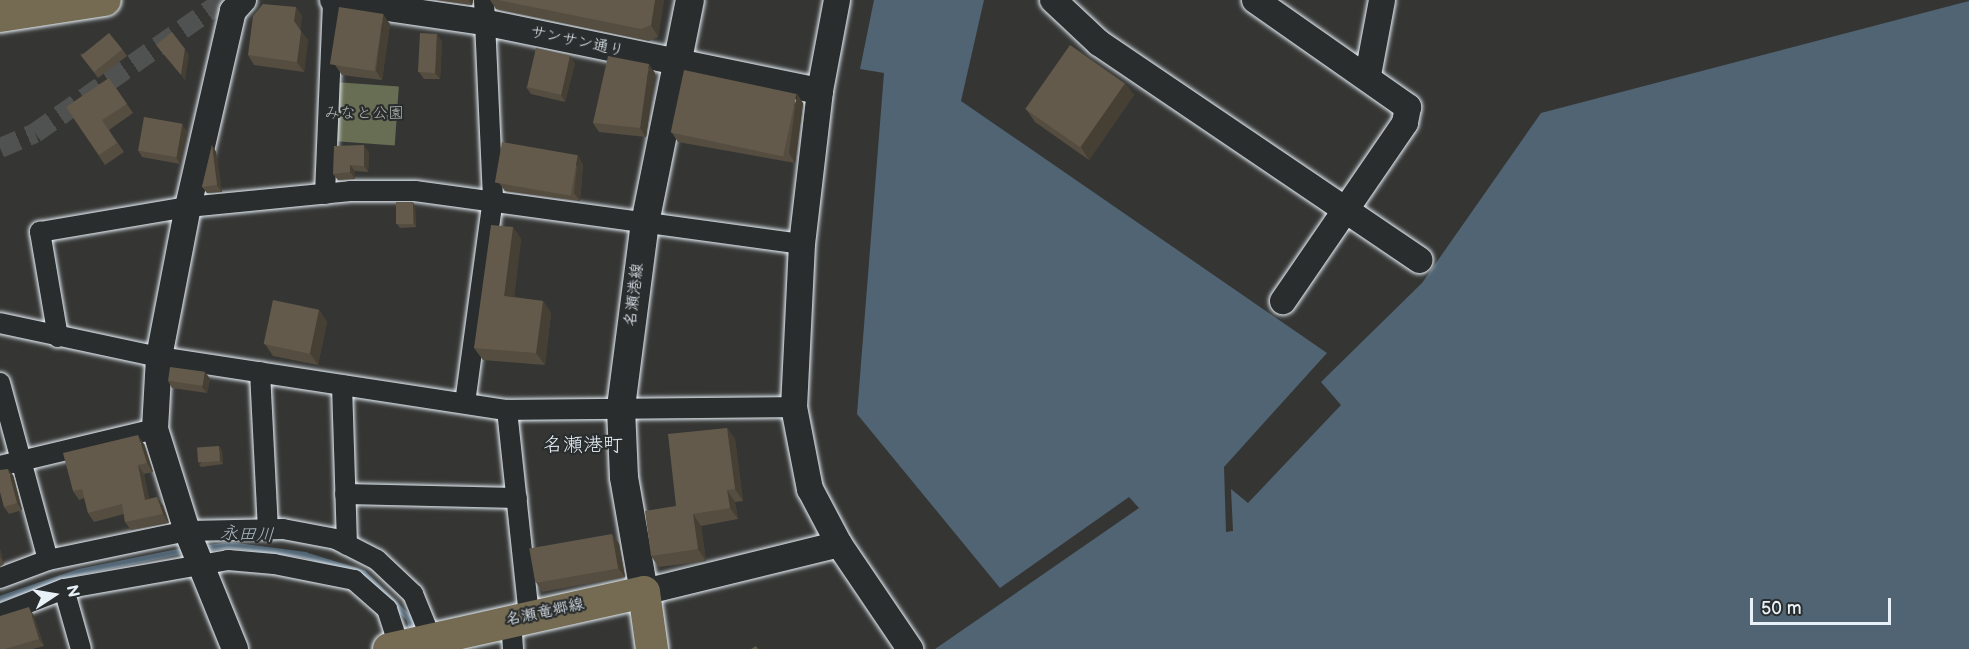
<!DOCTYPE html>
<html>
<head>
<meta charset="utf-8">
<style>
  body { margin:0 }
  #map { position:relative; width:1969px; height:649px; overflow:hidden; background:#353634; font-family:"Balsamiq Sans","Klee One",sans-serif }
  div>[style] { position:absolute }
  .green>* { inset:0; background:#686e53; transform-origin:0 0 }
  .water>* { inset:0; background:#506473 }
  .stream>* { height:6px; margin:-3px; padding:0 3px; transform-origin:3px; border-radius:3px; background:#506473 }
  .minor-tunnel>* { height:20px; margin-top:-10px; transform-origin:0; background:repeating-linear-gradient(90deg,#505251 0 20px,transparent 0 30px) }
  .roads { filter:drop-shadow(0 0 2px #e8f1f8) drop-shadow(0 0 2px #e8f1f8) }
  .minor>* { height:20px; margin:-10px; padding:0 10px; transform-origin:10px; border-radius:10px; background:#2a2d2e }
  .tertiary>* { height:26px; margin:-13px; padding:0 13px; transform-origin:13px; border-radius:13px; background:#2a2d2e }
  .secondary>* { height:28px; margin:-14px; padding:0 14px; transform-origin:14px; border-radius:14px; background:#2a2d2e }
  .primary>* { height:32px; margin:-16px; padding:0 16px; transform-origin:16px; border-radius:16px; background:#746b52 }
  .wall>* { inset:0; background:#554d40 }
  .shaded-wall>* { inset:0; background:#453f34 }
  .building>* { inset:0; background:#635a4b; transform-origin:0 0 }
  span { translate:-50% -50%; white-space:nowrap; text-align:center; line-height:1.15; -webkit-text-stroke:4.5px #2a2d2e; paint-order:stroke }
  .street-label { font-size:16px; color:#e8f1f8 }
  .park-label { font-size:16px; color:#aeb6ae }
  .water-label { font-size:18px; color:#abb9c3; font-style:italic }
  .quarter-label { font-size:20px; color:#e8f1f8 }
  .north { position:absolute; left:24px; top:565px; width:60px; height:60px; -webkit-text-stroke:4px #2a2d2e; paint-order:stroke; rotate:78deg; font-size:16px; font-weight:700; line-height:24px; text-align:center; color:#e8f1f8 }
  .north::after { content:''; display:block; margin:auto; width:21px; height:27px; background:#e8f1f8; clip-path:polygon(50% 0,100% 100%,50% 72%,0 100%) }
  .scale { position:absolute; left:1750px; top:598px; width:141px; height:27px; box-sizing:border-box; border:3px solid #e8f1f8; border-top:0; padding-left:8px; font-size:18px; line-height:21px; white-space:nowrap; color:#e8f1f8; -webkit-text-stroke:4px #2a2d2e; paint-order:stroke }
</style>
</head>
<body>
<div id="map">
  <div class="green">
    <i style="left:334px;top:82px;width:65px;height:59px;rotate:4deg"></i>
  </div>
  <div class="water">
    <i style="clip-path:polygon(874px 0,984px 0,961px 101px,1327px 353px,1224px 467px,1226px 532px,1233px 531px,1231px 489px,1248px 503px,1341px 405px,1321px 382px,1422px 283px,1541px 113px,1969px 1px,1969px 649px,935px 649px,1139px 508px,1129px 497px,1000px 588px,857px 414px,884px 73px,860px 69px)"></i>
  </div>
  <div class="stream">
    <i style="left:201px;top:549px;width:28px;rotate:-8deg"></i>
    <i style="left:229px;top:545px;width:77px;rotate:7.5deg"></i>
    <i style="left:305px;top:555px;width:61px;rotate:17.2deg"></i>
    <i style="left:363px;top:573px;width:64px;rotate:44.4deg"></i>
    <i style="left:409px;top:618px;width:18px;rotate:74deg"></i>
    <i style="left:0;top:599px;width:83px;rotate:-18.9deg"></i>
    <i style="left:79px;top:572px;width:110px;rotate:-11.5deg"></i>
  </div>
  <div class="minor-tunnel">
    <i style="left:0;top:148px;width:38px;rotate:-23deg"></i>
    <i style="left:35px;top:133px;width:231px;rotate:-35.1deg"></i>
  </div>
  <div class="roads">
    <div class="minor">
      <i style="left:325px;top:194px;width:194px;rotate:-87.6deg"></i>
      <i style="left:0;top:323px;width:163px;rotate:12.1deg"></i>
      <i style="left:159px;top:357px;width:352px;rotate:8.7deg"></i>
      <i style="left:507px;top:410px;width:287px;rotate:-0.6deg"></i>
      <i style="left:58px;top:337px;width:107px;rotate:-99.7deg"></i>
      <i style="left:40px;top:232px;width:150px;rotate:-9.6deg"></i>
      <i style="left:188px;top:207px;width:163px;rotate:-5.6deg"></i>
      <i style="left:350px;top:191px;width:65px"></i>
      <i style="left:415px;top:191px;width:391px;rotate:7.8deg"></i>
      <i style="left:260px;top:372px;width:158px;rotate:87.1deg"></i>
      <i style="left:0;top:383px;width:183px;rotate:74.8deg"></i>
      <i style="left:342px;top:385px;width:160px;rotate:88.2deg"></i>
      <i style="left:465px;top:403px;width:207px;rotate:-82.2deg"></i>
      <i style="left:493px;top:198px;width:198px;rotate:-92.6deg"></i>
      <i style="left:507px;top:410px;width:207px;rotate:83.9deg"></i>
      <i style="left:0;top:466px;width:159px;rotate:-13.4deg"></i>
      <i style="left:345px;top:494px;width:172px;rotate:1.3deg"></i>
      <i style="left:0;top:578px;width:51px;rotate:-20.6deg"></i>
      <i style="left:48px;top:560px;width:142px;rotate:-11.8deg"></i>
      <i style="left:187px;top:531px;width:96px;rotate:-1.2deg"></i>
      <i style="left:283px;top:529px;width:54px;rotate:10.7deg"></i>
      <i style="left:336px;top:539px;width:46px;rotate:27.1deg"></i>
      <i style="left:377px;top:560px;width:50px;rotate:43.4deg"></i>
      <i style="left:413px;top:594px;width:58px;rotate:67.8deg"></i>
      <i style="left:64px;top:589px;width:62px;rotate:74.2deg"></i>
      <i style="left:0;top:614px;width:69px;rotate:-21.3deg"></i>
      <i style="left:64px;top:589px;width:167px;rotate:-10deg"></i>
      <i style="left:228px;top:560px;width:46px;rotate:5deg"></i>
      <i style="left:274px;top:564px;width:82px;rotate:11.3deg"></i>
      <i style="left:354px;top:580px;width:44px;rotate:41.3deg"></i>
      <i style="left:387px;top:609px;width:42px;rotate:72deg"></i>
      <i style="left:511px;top:620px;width:29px;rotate:86deg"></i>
    </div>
    <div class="tertiary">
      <i style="left:333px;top:0;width:152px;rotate:8.3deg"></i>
      <i style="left:483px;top:22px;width:344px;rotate:11.6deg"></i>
      <i style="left:837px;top:0;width:93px;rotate:100.6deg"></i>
      <i style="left:820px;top:91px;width:154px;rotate:96.7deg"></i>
      <i style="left:802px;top:244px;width:163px;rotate:92.8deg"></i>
      <i style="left:794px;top:407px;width:84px;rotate:79deg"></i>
      <i style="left:810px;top:489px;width:62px;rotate:62.2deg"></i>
      <i style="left:839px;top:544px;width:127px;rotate:55.9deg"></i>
      <i style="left:1053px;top:0;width:63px;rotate:43.1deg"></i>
      <i style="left:1099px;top:43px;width:387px;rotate:34.1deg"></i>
      <i style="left:1255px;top:0;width:187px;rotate:35deg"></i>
      <i style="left:1408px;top:107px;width:16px;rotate:101deg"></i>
      <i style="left:1405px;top:123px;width:216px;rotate:124.4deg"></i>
      <i style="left:1368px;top:75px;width:76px;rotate:-79.4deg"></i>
      <i style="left:644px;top:592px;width:201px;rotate:-13.8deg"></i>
      <i style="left:235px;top:649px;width:127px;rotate:-112.1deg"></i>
      <i style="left:187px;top:531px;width:107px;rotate:-107.4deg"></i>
      <i style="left:155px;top:429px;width:72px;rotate:-86.8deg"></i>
      <i style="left:159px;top:357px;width:153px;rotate:-79.1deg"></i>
      <i style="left:188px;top:207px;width:201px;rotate:-77.1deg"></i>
      <i style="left:233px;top:11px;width:15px;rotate:-48deg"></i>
    </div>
    <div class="secondary">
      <i style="left:644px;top:592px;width:117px;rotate:-99.9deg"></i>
      <i style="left:624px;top:477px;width:70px;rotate:-92.5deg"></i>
      <i style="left:621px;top:407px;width:186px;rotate:-82.6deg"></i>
      <i style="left:645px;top:223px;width:227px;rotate:-78.6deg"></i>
    </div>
    <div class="primary">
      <i style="left:0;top:16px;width:106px;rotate:-8.7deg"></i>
      <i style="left:389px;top:649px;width:261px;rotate:-12.6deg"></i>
      <i style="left:644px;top:592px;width:58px;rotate:82deg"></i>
    </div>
  </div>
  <div class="wall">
    <i style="clip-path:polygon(436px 0,473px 0,472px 5px)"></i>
    <i style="clip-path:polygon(490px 0,664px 0,658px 37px,649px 41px,496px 9px)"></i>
    <i style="clip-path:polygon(296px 7px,302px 16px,300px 30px,308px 40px,304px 72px,254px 65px,248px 55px)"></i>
    <i style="clip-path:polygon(390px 24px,382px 80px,342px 75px,335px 65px)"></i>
    <i style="clip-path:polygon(442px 41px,440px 79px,424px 79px,419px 72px)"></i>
    <i style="clip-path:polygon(122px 49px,127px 56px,98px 78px,80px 54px)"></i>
    <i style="clip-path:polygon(575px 63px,565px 102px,531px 94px,526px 87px)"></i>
    <i style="clip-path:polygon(655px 73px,646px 137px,599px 132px,593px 123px)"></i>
    <i style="clip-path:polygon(109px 78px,133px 113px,109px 130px,124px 152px,105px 165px,66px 107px)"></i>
    <i style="clip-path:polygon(1125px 83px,1134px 95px,1089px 160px,1035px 122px,1026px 109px)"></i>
    <i style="clip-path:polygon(803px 103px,795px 163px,678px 142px,672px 133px)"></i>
    <i style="clip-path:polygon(187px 131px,180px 164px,142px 157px,138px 150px)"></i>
    <i style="clip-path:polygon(212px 145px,216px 152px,222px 192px,207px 193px,202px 187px)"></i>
    <i style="clip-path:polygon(369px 152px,368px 172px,355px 171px,355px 179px,338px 180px,333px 174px)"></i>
    <i style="clip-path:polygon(583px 164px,580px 201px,505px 191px,499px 183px)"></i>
    <i style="clip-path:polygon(415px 206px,416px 227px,400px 228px,397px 224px)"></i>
    <i style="clip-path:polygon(513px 227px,521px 239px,514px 297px,543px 301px,551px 313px,545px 365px,483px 360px,474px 348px)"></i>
    <i style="clip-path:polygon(319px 310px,327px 322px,318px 365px,273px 356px,265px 344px)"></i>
    <i style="clip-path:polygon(205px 372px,210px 379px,207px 393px,172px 388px,168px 381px)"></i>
    <i style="clip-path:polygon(727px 428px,735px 439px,743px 501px,735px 502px,738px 519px,701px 526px,706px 561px,659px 567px,651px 556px,676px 506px)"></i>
    <i style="clip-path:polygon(144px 444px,153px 472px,144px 474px,149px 499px,157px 497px,163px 506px,169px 523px,131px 530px,125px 522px,124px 514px,94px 522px,88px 513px,84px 498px,79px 500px,73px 491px)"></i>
    <i style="clip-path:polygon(222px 450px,223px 464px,201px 467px,199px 464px)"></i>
    <i style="clip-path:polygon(13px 475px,22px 510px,9px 514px,4px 507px)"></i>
    <i style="clip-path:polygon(612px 534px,619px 544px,625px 577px,542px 592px,536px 582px)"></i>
    <i style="clip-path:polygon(0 549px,4px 564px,0 567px)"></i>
    <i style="clip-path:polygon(33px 614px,44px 646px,33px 649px,0 649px)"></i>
  </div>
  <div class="shaded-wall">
    <i style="clip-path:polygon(469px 0,473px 0,472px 5px)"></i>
    <i style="clip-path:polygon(655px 0,664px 0,658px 37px,651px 25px)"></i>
    <i style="clip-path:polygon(296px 7px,302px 16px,300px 30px,294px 21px)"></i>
    <i style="clip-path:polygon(383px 14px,390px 24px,382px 80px,376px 71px)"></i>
    <i style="clip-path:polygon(301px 31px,308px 40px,304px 72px,297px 62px)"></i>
    <i style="clip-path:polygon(437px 34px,442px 41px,440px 79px,435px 73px)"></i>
    <i style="clip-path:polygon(185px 49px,189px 55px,185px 81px,181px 75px)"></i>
    <i style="clip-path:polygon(570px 56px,575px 63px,565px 102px,561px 95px)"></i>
    <i style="clip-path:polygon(649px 64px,655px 73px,646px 137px,640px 128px)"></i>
    <i style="clip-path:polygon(1125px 83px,1134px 95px,1089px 160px,1081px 147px)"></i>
    <i style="clip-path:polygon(797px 93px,803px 103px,795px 163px,789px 153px)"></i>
    <i style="clip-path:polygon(182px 124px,187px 131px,180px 164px,176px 157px)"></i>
    <i style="clip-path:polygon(212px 145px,216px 152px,222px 192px,217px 185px)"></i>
    <i style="clip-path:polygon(364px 145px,369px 152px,368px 172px,364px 166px)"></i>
    <i style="clip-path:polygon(578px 156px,583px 164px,580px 201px,574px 193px)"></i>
    <i style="clip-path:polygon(350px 165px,355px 171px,355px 179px,350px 172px)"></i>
    <i style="clip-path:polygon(413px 202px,415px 206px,416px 227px,414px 223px)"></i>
    <i style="clip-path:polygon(513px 227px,521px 239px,513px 308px,504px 296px)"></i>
    <i style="clip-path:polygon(543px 301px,551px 313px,545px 365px,536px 353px)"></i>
    <i style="clip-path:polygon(319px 310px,327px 322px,318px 365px,310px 353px)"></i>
    <i style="clip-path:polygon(205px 372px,210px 379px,207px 393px,202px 387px)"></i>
    <i style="clip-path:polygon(727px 428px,735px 439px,743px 501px,735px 489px)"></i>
    <i style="clip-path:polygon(138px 435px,144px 444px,153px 472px,147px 463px)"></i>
    <i style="clip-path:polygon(219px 446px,222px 450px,223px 464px,220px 461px)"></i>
    <i style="clip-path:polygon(138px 465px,144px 474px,151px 508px,145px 500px)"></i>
    <i style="clip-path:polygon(8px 469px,13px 475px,22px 510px,17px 503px)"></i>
    <i style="clip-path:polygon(727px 490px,735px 502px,738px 519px,730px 508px)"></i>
    <i style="clip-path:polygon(157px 497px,163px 506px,169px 523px,163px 514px)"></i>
    <i style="clip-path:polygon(693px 514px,701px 526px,706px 561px,698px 549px)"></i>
    <i style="clip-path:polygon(612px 534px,619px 544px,625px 577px,618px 568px)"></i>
    <i style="clip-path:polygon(0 549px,4px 564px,0 557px)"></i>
    <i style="clip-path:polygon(29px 607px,33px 614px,44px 646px,39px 639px)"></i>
  </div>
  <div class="building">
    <i style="clip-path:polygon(498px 0,655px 0,651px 25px,641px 29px)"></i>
    <i style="clip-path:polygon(263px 4px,296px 7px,294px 21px,301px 31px,297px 62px,248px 55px,253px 16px)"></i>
    <i style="left:339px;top:7px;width:45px;height:58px;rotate:9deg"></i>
    <i style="clip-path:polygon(172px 32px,185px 49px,181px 75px,156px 45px)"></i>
    <i style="left:109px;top:33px;width:21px;height:36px;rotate:51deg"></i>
    <i style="left:437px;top:34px;width:39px;height:17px;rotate:93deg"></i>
    <i style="left:1070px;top:45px;width:67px;height:78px;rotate:35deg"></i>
    <i style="left:536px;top:48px;width:35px;height:40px;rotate:13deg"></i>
    <i style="clip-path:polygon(608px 56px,649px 64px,640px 128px,593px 123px)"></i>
    <i style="left:684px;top:70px;width:115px;height:64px;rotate:12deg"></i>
    <i style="clip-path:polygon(109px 78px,127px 104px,102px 120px,117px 143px,99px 155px,66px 107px)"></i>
    <i style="left:144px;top:117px;width:39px;height:34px;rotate:10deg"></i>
    <i style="left:502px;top:142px;width:77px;height:41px;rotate:10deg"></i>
    <i style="clip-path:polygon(212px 145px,217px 185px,202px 187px)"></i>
    <i style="clip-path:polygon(364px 145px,364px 166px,350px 165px,350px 172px,333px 174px,334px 146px)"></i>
    <i style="left:396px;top:202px;width:17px;height:22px"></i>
    <i style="clip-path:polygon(491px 225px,513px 227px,504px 296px,543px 301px,536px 353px,474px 348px)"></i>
    <i style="left:273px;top:300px;width:47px;height:45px;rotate:12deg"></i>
    <i style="left:170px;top:367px;width:35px;height:14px;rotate:8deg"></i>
    <i style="clip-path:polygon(727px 428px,735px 489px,727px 490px,730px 508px,693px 514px,698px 549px,651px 556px,645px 511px,676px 506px,668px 434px)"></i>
    <i style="clip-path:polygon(138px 435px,147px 463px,138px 465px,145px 500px,157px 497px,163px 514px,125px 522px,122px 504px,88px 513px,82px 489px,73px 491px,63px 453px)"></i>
    <i style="left:219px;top:446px;width:15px;height:22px;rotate:86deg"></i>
    <i style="clip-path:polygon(8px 469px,17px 503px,4px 507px,0 492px,0 470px)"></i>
    <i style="left:612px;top:534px;width:35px;height:84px;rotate:80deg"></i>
    <i style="clip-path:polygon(29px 607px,39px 639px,5px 649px,0 649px,0 616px)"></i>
    <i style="clip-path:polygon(756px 646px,758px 649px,751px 649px)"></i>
  </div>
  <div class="street-label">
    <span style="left:577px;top:42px;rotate:12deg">サンサン通り</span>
    <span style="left:635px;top:295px;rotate:-83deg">名瀬港線</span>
    <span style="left:545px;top:613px;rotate:-12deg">名瀬竜郷線</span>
  </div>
  <div class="park-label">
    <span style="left:364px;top:114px">みなと公園</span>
  </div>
  <div class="water-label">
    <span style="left:247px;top:535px;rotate:3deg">永田川</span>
  </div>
  <div class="quarter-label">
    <span style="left:583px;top:445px">名瀬港町</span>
  </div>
  <div class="north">N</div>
  <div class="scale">50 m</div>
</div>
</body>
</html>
